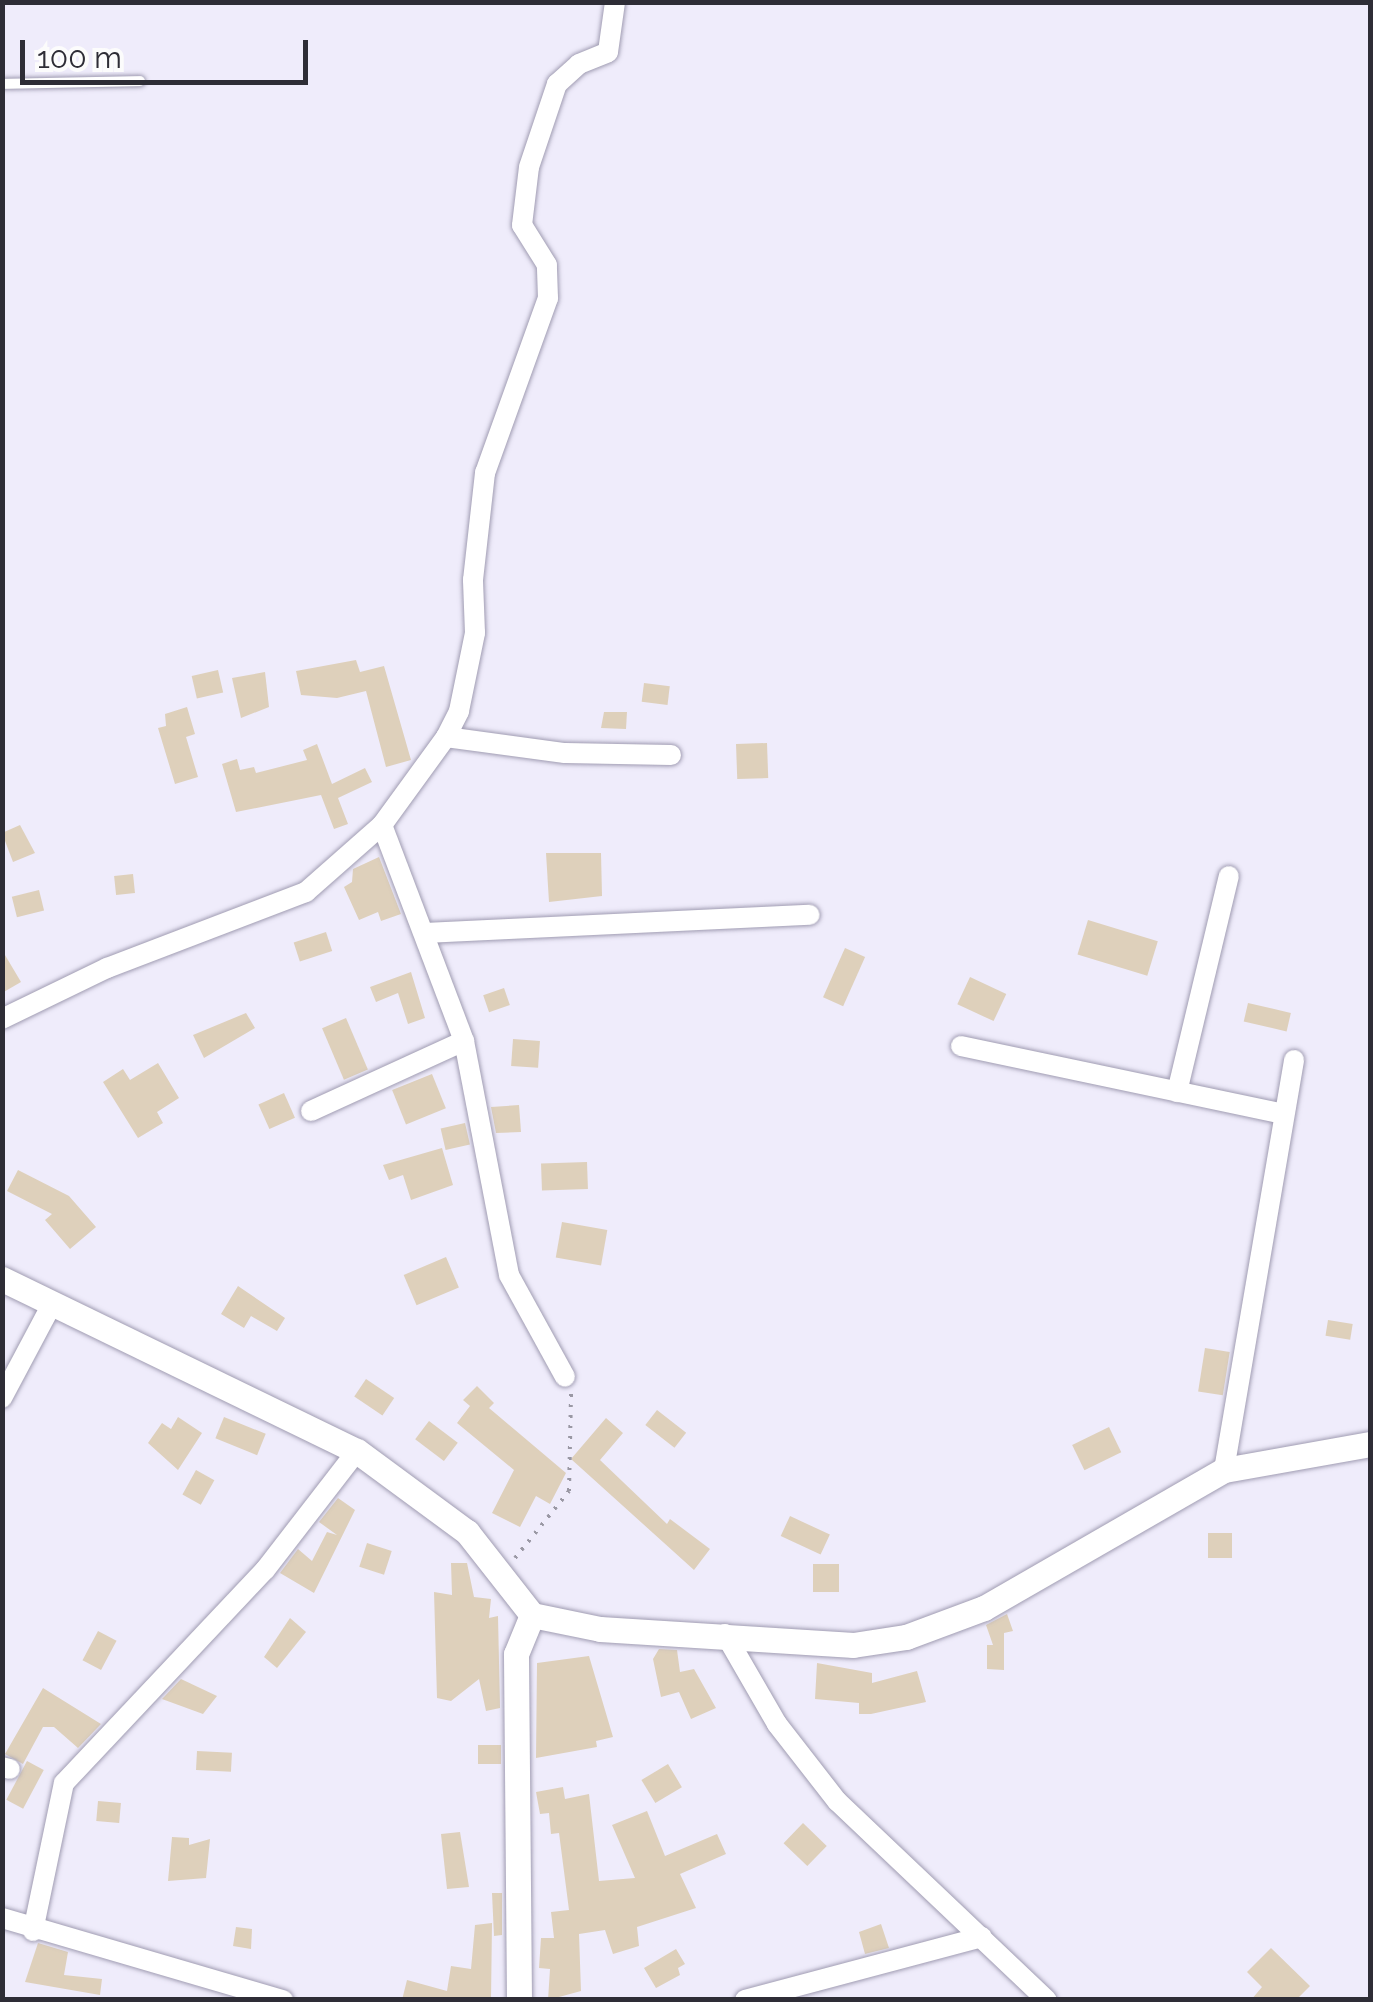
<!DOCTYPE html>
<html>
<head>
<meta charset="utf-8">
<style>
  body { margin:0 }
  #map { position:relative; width:1373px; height:2002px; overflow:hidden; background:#efecfb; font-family:Raleway,sans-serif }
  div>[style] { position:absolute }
  .building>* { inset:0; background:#ded0bb; transform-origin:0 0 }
  .path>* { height:4px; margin-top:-2px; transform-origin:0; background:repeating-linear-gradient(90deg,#9a98a4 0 2.5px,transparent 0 10.5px) }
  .roads { filter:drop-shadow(0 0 2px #a09cb2) drop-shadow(0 0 2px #a09cb2) }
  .service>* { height:10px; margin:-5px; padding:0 5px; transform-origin:5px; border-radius:5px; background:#fff }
  .minor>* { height:20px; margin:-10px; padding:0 10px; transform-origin:10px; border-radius:10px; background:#fff }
  .tertiary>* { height:25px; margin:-12.5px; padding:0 12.5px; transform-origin:12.5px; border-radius:12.5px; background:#fff }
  span { translate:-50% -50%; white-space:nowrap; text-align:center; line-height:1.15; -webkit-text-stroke:8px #fcfcfc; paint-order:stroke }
  .frame { position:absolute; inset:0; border:5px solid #2e2d36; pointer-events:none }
  .scale { position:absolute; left:20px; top:40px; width:288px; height:45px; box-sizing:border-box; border:5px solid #2e2d36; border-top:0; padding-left:12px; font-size:30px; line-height:35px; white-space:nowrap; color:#2e2d36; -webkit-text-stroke:8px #fcfcfc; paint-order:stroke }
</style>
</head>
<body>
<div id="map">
  <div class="building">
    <i style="clip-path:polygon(356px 660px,360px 672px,384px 666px,411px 760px,386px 767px,366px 691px,337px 698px,301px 695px,296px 671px)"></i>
    <i style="left:218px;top:670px;width:23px;height:27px;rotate:77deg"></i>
    <i style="clip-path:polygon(265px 672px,269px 707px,241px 718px,232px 678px)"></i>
    <i style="left:644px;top:683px;width:26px;height:19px;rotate:7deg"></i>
    <i style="clip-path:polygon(187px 707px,195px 734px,186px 737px,198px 777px,175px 784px,158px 728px,166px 726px,165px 714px)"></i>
    <i style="clip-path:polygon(604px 712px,627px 712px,626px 729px,601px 728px)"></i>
    <i style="left:767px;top:743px;width:35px;height:31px;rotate:88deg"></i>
    <i style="clip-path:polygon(317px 744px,332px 784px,365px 768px,372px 782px,338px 798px,348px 824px,334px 829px,321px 795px,236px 812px,222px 764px,237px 759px,240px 770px,254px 767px,256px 773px,307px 760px,303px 750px)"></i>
    <i style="clip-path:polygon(20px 825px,35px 853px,13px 862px,2px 833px)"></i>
    <i style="clip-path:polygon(546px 853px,601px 853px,602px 896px,549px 902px)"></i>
    <i style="clip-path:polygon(379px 857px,401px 914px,381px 921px,378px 912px,359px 920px,344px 887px,352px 882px,353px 869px)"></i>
    <i style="left:133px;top:874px;width:19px;height:19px;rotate:84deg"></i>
    <i style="left:39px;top:890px;width:21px;height:28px;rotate:76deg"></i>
    <i style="left:1088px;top:920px;width:73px;height:36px;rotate:17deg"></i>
    <i style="left:326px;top:932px;width:20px;height:34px;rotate:72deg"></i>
    <i style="left:845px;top:948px;width:22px;height:54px;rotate:24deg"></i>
    <i style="clip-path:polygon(2px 950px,21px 982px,2px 993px)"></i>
    <i style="clip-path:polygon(411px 972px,425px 1018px,408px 1024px,398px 993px,376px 1002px,370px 987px)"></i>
    <i style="left:970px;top:977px;width:40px;height:30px;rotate:25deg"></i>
    <i style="left:504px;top:988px;width:18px;height:22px;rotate:71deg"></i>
    <i style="left:1248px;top:1003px;width:44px;height:19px;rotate:13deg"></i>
    <i style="clip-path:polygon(246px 1013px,255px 1028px,204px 1058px,193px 1035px)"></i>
    <i style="left:346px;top:1018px;width:56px;height:26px;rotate:67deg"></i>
    <i style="left:513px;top:1039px;width:27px;height:27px;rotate:4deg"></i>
    <i style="clip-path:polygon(158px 1063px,179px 1098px,157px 1112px,163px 1123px,138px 1138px,103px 1082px,123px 1069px,130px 1080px)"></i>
    <i style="left:432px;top:1074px;width:37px;height:43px;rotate:68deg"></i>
    <i style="left:284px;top:1093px;width:27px;height:28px;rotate:66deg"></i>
    <i style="clip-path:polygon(519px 1105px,521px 1132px,496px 1133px,491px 1107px)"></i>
    <i style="left:465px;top:1123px;width:22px;height:25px;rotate:77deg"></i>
    <i style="clip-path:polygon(442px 1148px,453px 1185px,411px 1200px,403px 1175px,389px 1180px,383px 1165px)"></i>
    <i style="left:587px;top:1162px;width:27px;height:46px;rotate:88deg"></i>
    <i style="clip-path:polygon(18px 1170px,69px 1196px,96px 1227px,70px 1249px,45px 1220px,52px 1214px,7px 1191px)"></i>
    <i style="left:562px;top:1222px;width:46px;height:36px;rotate:10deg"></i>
    <i style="left:446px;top:1257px;width:33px;height:46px;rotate:67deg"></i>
    <i style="clip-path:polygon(238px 1286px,285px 1318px,277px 1331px,251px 1316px,244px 1328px,221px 1314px)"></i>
    <i style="left:1328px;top:1320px;width:25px;height:16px;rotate:9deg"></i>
    <i style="left:1205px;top:1348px;width:25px;height:44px;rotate:9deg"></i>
    <i style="left:366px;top:1379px;width:34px;height:21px;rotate:34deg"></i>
    <i style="clip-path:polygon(477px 1386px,494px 1403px,489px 1408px,566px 1473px,550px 1504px,536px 1496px,520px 1527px,492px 1513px,514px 1470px,457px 1423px,470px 1406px,463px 1400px)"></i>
    <i style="left:657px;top:1410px;width:37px;height:19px;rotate:38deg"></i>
    <i style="clip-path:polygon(178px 1417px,202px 1433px,178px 1470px,148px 1443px,162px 1423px,171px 1429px)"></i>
    <i style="left:224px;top:1417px;width:45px;height:23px;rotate:22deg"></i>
    <i style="clip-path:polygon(606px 1418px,623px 1433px,600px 1460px,667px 1524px,670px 1519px,710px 1549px,694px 1570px,571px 1459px)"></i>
    <i style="left:429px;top:1421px;width:36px;height:23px;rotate:37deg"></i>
    <i style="left:1109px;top:1427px;width:28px;height:41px;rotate:64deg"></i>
    <i style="left:196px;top:1470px;width:21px;height:28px;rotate:29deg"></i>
    <i style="clip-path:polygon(338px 1498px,355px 1510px,314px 1593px,280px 1573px,298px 1549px,312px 1561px,327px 1532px,337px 1535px,319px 1522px)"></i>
    <i style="left:790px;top:1516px;width:44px;height:22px;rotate:25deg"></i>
    <i style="left:1208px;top:1533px;width:24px;height:25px"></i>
    <i style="left:367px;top:1543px;width:26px;height:25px;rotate:18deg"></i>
    <i style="clip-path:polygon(451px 1563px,467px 1563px,474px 1597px,491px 1599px,489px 1618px,498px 1616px,500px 1708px,486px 1711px,479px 1679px,451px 1701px,437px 1698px,434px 1592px,452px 1595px)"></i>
    <i style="left:813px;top:1564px;width:26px;height:28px"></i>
    <i style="clip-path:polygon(1007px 1614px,1013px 1631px,1004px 1633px,1004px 1670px,987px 1669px,987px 1645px,993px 1645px,986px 1625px)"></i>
    <i style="clip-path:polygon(290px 1618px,306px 1632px,277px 1668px,264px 1657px)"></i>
    <i style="left:98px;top:1631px;width:21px;height:33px;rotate:28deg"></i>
    <i style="clip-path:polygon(659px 1649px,677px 1650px,680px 1672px,694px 1669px,716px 1708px,691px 1719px,679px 1692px,661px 1697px,653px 1659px)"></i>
    <i style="clip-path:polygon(589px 1656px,613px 1737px,596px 1741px,597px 1747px,536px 1758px,537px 1663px)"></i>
    <i style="clip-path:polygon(817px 1663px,872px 1673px,872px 1683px,917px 1671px,926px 1702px,871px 1714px,859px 1714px,859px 1703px,815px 1699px)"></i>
    <i style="clip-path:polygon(181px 1679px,217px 1696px,203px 1714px,162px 1699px)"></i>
    <i style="clip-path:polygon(43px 1688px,101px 1724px,78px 1748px,54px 1727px,43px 1727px,23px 1764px,5px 1754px)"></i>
    <i style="left:478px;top:1745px;width:23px;height:19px"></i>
    <i style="left:197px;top:1751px;width:35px;height:19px;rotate:3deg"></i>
    <i style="left:27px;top:1761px;width:19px;height:44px;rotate:28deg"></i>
    <i style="left:668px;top:1764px;width:27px;height:31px;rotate:59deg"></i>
    <i style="clip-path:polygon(563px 1787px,565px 1799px,589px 1794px,599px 1881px,635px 1878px,612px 1825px,647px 1811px,665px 1856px,717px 1834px,726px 1854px,680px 1874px,696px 1908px,637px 1927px,639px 1946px,613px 1954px,605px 1930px,579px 1934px,581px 1991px,548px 2000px,550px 1969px,539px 1968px,541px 1938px,554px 1938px,551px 1912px,569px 1910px,559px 1833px,551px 1834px,549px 1813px,540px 1814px,536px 1792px)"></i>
    <i style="left:98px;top:1801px;width:23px;height:20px;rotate:5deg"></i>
    <i style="left:803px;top:1823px;width:33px;height:28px;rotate:44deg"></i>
    <i style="clip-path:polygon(460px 1832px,469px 1887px,447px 1889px,441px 1834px)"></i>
    <i style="clip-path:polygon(172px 1837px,189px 1838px,189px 1845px,210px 1839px,206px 1878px,168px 1881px)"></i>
    <i style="clip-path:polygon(492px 1893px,502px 1893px,502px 1935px,494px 1936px)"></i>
    <i style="clip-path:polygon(492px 1923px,491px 2000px,402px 2000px,407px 1980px,447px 1991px,451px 1966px,471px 1969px,475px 1925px)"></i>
    <i style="clip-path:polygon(881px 1924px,889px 1948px,865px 1954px,859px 1932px)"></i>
    <i style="clip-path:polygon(236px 1927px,252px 1929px,251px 1949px,233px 1946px)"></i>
    <i style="clip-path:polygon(38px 1943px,68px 1952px,64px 1975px,102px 1979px,100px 1995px,25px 1982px)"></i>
    <i style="clip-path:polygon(1271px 1948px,1310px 1986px,1296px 2000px,1251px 2000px,1262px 1987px,1247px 1972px)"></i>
    <i style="clip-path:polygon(676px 1949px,685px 1964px,678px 1968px,680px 1975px,656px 1988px,644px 1968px)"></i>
  </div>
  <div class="path">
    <i style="left:515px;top:1558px;width:86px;rotate:-51.1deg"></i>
    <i style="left:569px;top:1491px;width:98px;rotate:-88.8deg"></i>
  </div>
  <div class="roads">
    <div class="service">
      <i style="left:2px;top:84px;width:138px;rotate:-1.2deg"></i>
    </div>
    <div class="minor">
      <i style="left:446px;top:737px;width:120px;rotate:7.7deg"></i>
      <i style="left:565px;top:753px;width:106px;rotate:1.1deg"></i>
      <i style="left:382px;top:825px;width:231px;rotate:69.2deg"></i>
      <i style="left:464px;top:1041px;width:238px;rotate:79.1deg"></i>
      <i style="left:509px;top:1275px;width:116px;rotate:61.2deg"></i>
      <i style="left:424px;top:933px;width:386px;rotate:-2.7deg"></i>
      <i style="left:2px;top:1019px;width:117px;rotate:-25.9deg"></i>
      <i style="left:107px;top:968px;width:213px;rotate:-20.9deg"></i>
      <i style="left:306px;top:892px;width:101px;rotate:-41.4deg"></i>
      <i style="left:382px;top:825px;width:109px;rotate:-54deg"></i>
      <i style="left:446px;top:737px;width:29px;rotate:-63deg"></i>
      <i style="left:459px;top:711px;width:80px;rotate:-78.4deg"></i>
      <i style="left:475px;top:633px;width:53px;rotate:-92.2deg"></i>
      <i style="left:473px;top:580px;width:108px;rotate:-83.6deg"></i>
      <i style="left:485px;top:473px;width:186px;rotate:-70.2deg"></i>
      <i style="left:548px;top:298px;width:33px;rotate:-92deg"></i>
      <i style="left:547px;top:265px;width:47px;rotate:-122deg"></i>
      <i style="left:522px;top:225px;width:58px;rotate:-83.1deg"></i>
      <i style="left:529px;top:167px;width:88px;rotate:-71.4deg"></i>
      <i style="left:557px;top:84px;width:30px;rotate:-42deg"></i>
      <i style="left:579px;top:64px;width:31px;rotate:-22deg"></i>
      <i style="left:608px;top:52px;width:50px;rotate:-82deg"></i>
      <i style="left:961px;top:1046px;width:329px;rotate:11.9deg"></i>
      <i style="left:1177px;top:1092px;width:222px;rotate:-76.5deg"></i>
      <i style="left:311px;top:1111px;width:168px;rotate:-24.6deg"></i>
      <i style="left:2px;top:1398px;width:106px;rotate:-62deg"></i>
      <i style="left:1224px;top:1470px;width:416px;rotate:-80.3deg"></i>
      <i style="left:725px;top:1634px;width:104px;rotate:60deg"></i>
      <i style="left:777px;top:1724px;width:98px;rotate:52.1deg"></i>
      <i style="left:837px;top:1801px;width:289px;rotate:43.5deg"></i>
      <i style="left:2px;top:1767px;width:8px;rotate:14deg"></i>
      <i style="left:2px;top:1918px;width:293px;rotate:16.3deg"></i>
      <i style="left:33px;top:1931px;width:151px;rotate:-78.2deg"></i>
      <i style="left:64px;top:1783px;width:293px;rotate:-46.7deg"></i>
      <i style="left:265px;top:1570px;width:150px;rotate:-52.3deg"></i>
      <i style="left:745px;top:2000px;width:245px;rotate:-14.9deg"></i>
    </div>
    <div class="tertiary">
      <i style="left:2px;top:1279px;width:394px;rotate:25.9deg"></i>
      <i style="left:357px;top:1451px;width:137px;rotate:36.4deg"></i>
      <i style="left:467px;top:1532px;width:105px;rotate:51.9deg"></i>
      <i style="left:532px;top:1615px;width:69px;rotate:11.6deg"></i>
      <i style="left:600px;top:1629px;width:254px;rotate:3.6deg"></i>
      <i style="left:853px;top:1645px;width:54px;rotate:-8.6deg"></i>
      <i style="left:906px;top:1637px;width:83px;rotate:-20.4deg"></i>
      <i style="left:984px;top:1608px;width:277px;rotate:-29.9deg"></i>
      <i style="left:1224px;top:1470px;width:148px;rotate:-10.1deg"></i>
      <i style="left:519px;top:2000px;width:346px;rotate:-90.5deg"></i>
      <i style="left:516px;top:1654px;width:42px;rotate:-67.7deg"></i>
    </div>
  </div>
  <div class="frame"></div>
  <div class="scale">100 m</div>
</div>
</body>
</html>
